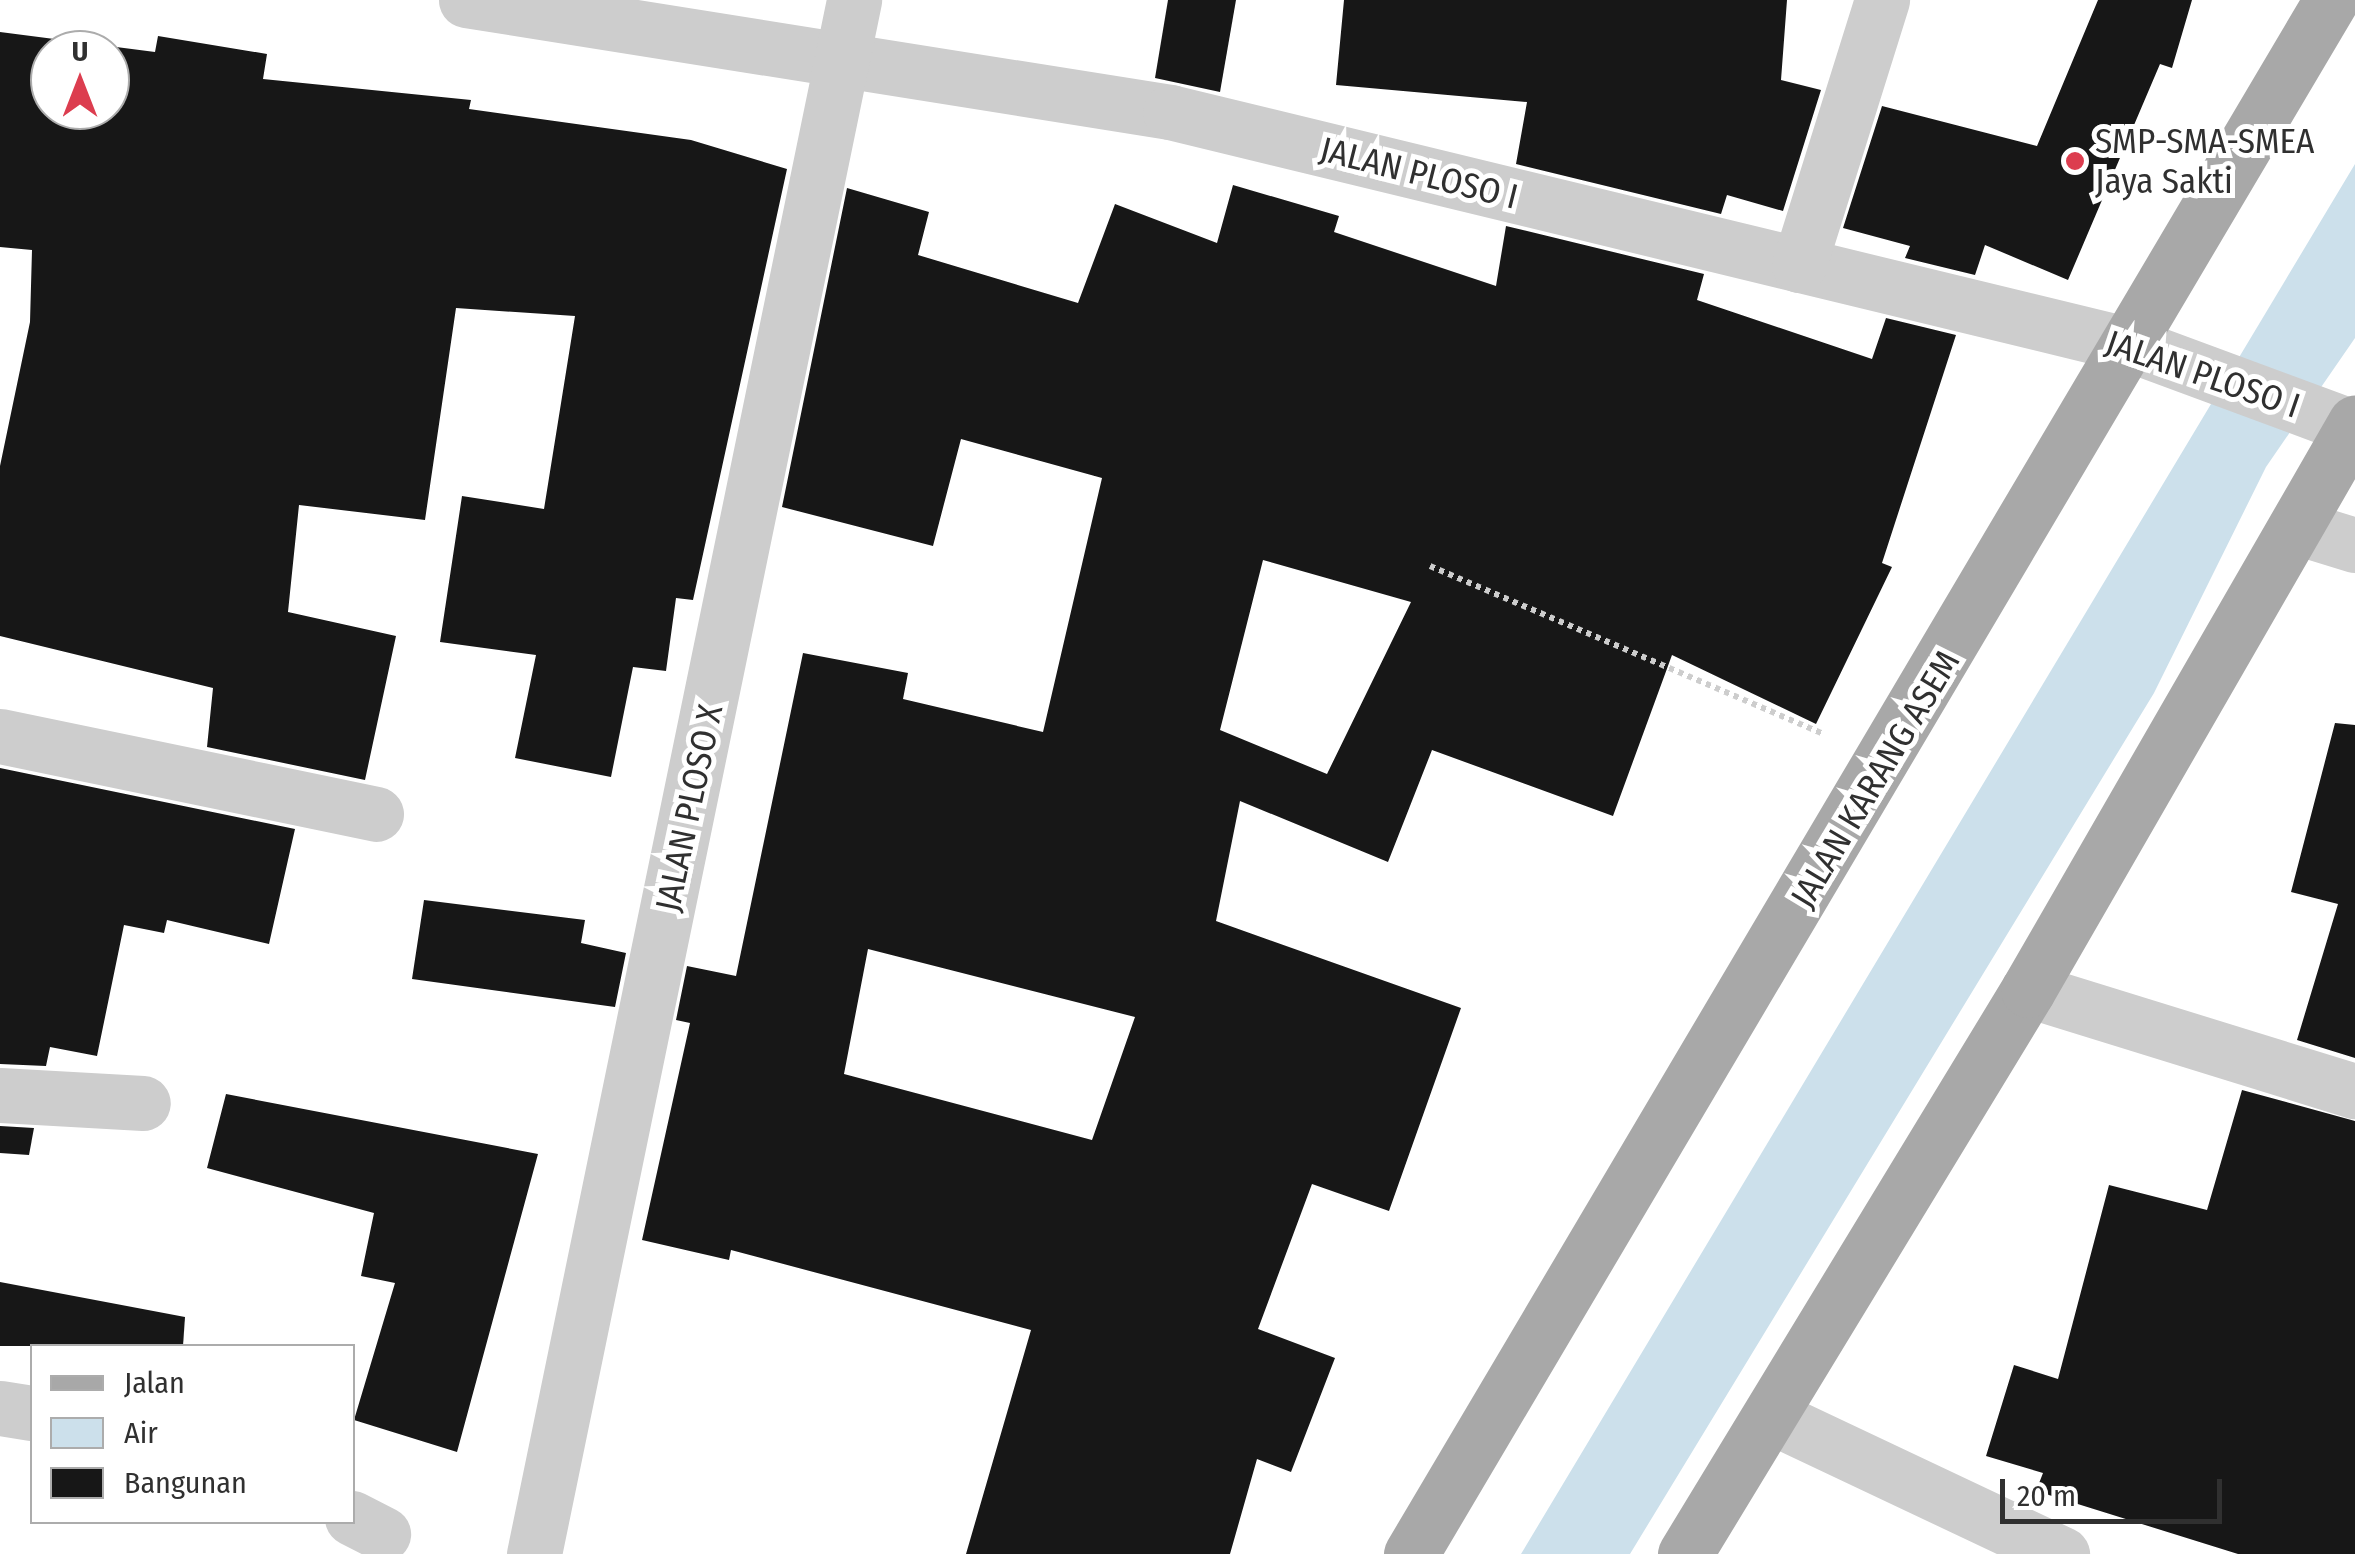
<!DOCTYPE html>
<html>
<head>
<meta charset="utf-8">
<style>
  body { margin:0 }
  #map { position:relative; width:2355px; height:1554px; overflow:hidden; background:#fff; font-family:"Fira Sans Condensed",sans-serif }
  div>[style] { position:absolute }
  .water>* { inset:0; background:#cce0eb }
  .building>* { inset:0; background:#171717 }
  .path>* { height:6px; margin-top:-3px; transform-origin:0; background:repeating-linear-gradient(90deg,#cdcdcd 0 5px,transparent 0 10px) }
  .minor>* { height:55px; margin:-27.5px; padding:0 27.5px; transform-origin:27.5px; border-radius:27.5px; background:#cdcdcd }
  .primary>* { height:55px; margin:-27.5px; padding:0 27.5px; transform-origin:27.5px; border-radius:27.5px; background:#a8a8a8 }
  .dots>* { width:28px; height:28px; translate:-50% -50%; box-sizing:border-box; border:5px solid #fff; border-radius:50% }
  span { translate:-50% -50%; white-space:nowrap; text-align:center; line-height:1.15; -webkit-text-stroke:10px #fff; paint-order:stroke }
  .poi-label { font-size:35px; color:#303030 }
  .left { translate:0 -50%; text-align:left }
  .street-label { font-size:35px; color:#303030 }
  .legend { position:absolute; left:30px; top:1344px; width:325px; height:180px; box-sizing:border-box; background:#fff; border:2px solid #acacac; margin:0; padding:12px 18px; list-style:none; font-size:30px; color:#303030 }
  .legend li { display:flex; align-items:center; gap:20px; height:50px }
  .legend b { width:50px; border:2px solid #acacac }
  .north { position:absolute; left:30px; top:30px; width:100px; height:100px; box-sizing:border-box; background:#fff; border:2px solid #acacac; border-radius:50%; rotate:0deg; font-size:28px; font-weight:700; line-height:40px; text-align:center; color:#303030 }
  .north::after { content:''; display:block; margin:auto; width:35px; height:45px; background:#dc3d4f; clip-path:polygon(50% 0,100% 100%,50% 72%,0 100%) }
  .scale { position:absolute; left:2000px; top:1479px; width:222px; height:45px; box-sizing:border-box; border:5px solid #303030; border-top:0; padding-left:12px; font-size:30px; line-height:35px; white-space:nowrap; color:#303030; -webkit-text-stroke:8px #fff; paint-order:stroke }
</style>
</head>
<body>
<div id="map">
  <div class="water">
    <i style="clip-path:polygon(2355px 164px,2355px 338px,2266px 467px,2154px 693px,1630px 1554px,1521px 1554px)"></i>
  </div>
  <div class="building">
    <i style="clip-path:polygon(1168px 0,1236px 0,1220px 92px,1155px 78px)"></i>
    <i style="clip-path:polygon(1344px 0,1787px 0,1781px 80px,1821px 90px,1783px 211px,1727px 195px,1721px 214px,1516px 164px,1527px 102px,1336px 85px)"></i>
    <i style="clip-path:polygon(2098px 0,2192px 0,2172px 68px,2160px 64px,2068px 280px,1985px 245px,1975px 275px,1905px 258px,1910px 246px,1843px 228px,1882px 106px,2037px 146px)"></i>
    <i style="clip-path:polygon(evenodd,0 32px,155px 52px,158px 36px,267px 54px,263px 79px,471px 100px,469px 109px,691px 140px,787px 169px,693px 600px,676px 598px,666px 671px,633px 667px,611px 777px,515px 758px,536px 655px,440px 642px,462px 496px,544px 509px,575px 316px,456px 308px,425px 520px,299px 505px,288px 612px,396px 636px,365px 780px,207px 747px,213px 688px,0 636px,0 466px,30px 322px,32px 250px,0 247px,0 32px,50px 50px,110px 50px,110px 110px,50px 110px,50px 50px)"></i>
    <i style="clip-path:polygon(evenodd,1233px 185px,1339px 216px,1334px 232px,1496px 286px,1506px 226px,1704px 274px,1697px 300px,1872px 359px,1886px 318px,1956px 335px,1882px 563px,1892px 567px,1816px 724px,1672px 655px,1613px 816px,1432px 750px,1388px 862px,1240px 801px,1216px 921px,1461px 1008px,1389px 1211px,1312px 1184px,1258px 1329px,1335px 1358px,1291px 1472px,1257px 1459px,1230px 1554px,966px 1554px,1031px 1330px,731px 1250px,729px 1260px,642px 1240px,690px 1023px,676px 1020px,687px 966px,736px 976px,803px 653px,908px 673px,903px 699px,1043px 732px,1102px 478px,961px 439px,933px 546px,782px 507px,847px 188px,929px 212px,918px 255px,1078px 303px,1115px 204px,1217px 243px,1233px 185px,1263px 560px,1411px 602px,1327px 774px,1220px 730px,1263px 560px,1233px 185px,868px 949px,1135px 1017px,1092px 1140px,844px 1074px,868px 949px)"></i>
    <i style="clip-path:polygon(2335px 723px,2355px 725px,2355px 1058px,2297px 1040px,2338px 904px,2291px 892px)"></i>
    <i style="clip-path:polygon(0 768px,295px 829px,269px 944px,167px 920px,164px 933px,124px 925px,97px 1056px,50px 1047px,46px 1066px,0 1064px)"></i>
    <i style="clip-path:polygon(424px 900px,585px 920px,581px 943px,626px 953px,615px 1007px,412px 979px)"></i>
    <i style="clip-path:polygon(2242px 1090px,2355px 1121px,2355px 1554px,2238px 1554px,2036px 1491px,2043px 1473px,1986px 1456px,2014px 1365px,2058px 1379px,2109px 1185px,2207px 1210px)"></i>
    <i style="clip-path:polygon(226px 1094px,538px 1154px,457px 1452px,354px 1420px,395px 1283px,361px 1276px,374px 1213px,207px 1168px)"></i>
    <i style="clip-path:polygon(0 1126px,34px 1128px,29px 1155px,0 1153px)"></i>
    <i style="clip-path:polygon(0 1282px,185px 1317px,183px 1346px,0 1346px)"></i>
  </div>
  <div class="path">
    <i style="left:1430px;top:566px;width:426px;rotate:23.1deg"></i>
  </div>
  <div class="minor">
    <i style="left:466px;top:0;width:713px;rotate:9.04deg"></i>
    <i style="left:1170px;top:112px;width:992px;rotate:13.64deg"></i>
    <i style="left:2134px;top:346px;width:233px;rotate:20.3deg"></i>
    <i style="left:1799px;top:265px;width:278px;rotate:-72.6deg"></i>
    <i style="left:2296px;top:527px;width:62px;rotate:17deg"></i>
    <i style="left:0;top:736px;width:384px;rotate:11.7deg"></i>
    <i style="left:2028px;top:990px;width:342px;rotate:17.2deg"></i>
    <i style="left:0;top:1095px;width:143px;rotate:3.2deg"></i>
    <i style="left:0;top:1408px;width:32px;rotate:9deg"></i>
    <i style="left:1772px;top:1417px;width:321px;rotate:25.3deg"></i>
    <i style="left:352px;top:1518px;width:35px;rotate:27deg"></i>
    <i style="left:534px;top:1554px;width:1587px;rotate:-78.36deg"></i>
  </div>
  <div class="primary">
    <i style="left:1411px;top:1554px;width:1806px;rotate:-59.37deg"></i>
    <i style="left:1685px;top:1554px;width:660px;rotate:-58.69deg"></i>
    <i style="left:2028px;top:990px;width:655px;rotate:-60.03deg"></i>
  </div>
  <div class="dots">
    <i style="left:2075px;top:161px;background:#dc3d4f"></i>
  </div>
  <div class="poi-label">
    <span class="left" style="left:2095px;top:161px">SMP-SMA-SMEA<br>Jaya Sakti</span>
  </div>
  <div class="street-label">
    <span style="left:1419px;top:173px;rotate:14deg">JALAN PLOSO I</span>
    <span style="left:2203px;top:374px;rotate:19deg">JALAN PLOSO I</span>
    <span style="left:1875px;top:779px;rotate:-59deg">JALAN KARANG ASEM</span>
    <span style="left:689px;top:808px;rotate:-78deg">JALAN PLOSO X</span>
  </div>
  <ul class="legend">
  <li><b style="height:12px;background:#a8a8a8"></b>Jalan</li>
  <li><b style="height:28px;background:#cce0eb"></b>Air</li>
  <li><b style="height:28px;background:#171717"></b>Bangunan</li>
  </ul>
  <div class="north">U</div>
  <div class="scale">20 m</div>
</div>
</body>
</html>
